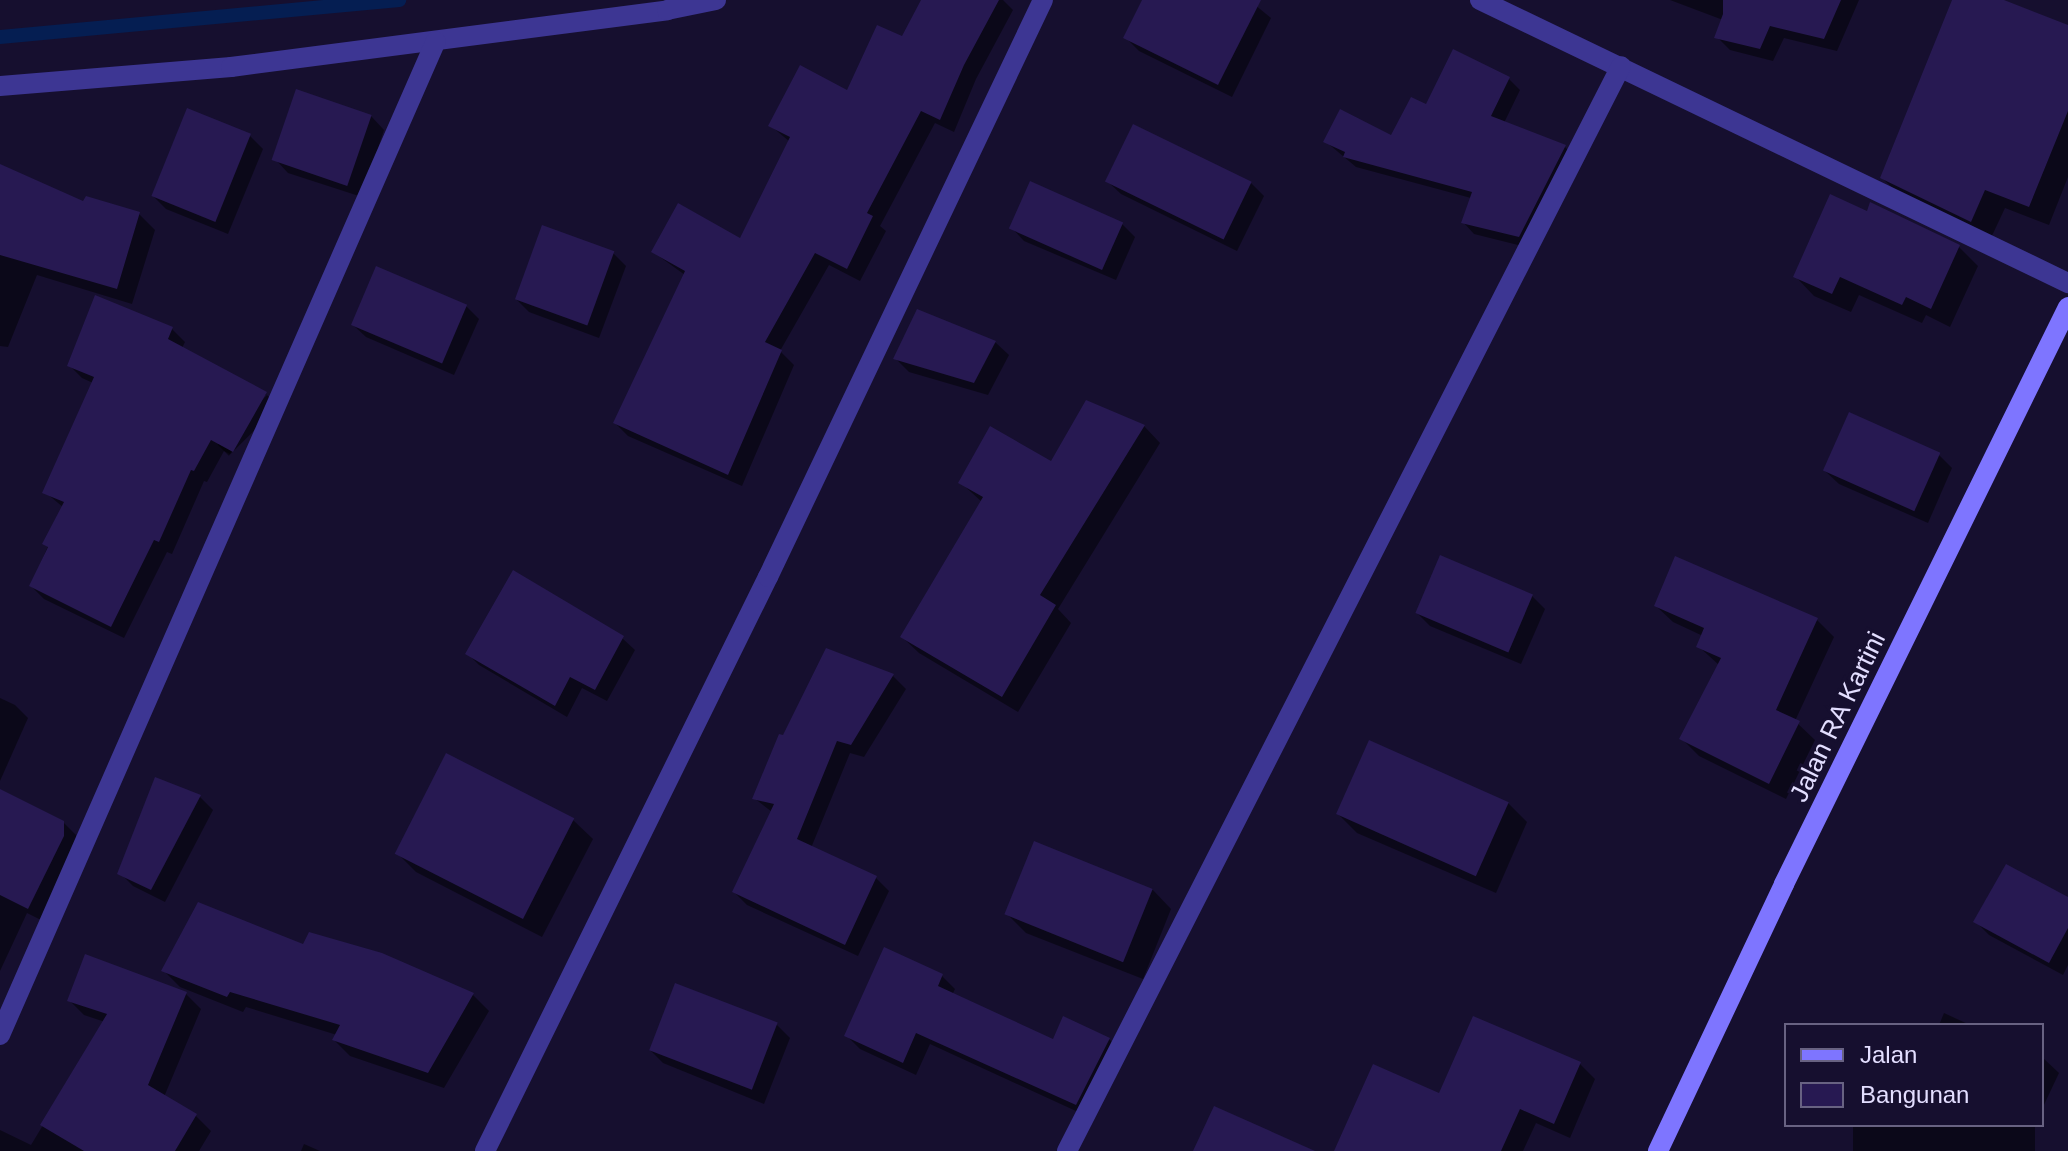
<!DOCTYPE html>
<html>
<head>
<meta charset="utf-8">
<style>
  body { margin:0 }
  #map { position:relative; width:2068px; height:1151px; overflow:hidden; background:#160f2f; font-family:Arial,sans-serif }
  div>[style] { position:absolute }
  .shadow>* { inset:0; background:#0007; transform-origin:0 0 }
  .stream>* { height:14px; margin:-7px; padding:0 7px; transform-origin:7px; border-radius:7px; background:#051e52 }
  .building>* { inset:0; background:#271952; transform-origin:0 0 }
  .minor>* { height:20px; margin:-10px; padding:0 10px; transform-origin:10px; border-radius:10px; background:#3d3693 }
  .secondary>* { height:20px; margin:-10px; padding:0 10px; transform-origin:10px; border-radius:10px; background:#7e75ff }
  span { translate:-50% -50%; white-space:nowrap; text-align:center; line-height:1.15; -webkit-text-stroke:6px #160f2f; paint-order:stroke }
  .street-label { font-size:26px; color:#e3deff }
  .legend { position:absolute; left:1784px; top:1023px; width:260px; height:104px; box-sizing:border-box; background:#160f2f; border:2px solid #686282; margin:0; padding:10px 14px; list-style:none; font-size:24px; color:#e3deff }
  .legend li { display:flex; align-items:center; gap:16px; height:40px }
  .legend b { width:40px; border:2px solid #686282 }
</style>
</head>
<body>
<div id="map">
  <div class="shadow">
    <i style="clip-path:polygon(924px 0,1003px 0,1013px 10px,976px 79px,954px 132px,935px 123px,880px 226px,886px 231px,860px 281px,829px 265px,780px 351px,794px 365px,742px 486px,628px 436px,615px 423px,685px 275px,653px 252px,741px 240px,790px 142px,771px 126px,848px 93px,903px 39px)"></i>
    <i style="clip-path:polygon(1145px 0,1249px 0,1271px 18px,1232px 97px,1139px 51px,1126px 38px)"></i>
    <i style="clip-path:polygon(1670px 0,1859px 0,1837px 51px,1784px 38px,1773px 61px,1730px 50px,1717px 37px,1723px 20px)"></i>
    <i style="clip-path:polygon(1954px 0,1998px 0,2068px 27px,2068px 177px,2049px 225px,2005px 208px,1990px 240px,1902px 197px,1882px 178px)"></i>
    <i style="clip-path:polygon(1509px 79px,1520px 90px,1504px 123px,1565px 147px,1576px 158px,1530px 248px,1474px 234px,1463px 222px,1471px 198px,1356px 167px,1325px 141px,1392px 137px,1427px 106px)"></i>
    <i style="clip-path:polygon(188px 111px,250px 136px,263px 149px,228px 234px,166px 209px,153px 196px)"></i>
    <i style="clip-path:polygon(371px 116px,384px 130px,362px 197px,288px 173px,275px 159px)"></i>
    <i style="clip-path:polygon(1134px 127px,1251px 183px,1264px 196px,1237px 251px,1121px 194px,1107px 181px)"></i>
    <i style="clip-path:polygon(0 167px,84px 203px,139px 214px,155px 230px,132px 304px,37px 275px,8px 347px,0 346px)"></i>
    <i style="clip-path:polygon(1868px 213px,1959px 247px,1978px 266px,1950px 327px,1926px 315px,1922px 323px,1859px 295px,1851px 312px,1814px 296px,1795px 276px)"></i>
    <i style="clip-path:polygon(1122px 224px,1135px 237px,1116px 280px,1024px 241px,1011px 227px)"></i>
    <i style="clip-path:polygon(613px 253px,626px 266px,599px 338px,529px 312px,516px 299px)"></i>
    <i style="clip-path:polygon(466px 306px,479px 319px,454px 375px,366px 337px,352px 324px)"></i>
    <i style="clip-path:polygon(918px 312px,995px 342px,1009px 355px,988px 395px,909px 372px,896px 359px)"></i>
    <i style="clip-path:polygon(172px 329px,185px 342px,182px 348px,267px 395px,263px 395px,230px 454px,224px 451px,207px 482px,204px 481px,172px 554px,167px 552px,124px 638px,44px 599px,31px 586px,64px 508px,45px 492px,93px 383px,82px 378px,69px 365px)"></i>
    <i style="left:267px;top:395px;width:16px;height:70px;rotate:45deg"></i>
    <i style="clip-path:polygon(1144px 426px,1160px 443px,1058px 609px,1071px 623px,1018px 712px,919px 653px,902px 637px,982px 502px,961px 483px,1051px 463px)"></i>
    <i style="clip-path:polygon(1938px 454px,1952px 468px,1928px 523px,1839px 484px,1825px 471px)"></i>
    <i style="clip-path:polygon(1531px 595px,1545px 609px,1521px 664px,1430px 626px,1417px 613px)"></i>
    <i style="clip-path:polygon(1656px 606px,1817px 620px,1834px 637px,1795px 721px,1815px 740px,1786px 799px,1699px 756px,1682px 739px,1719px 665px,1698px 646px,1703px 636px,1673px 622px)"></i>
    <i style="clip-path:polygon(622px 638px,635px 650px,607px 701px,582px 688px,567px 717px,479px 665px,467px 653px)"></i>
    <i style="clip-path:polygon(893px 676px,906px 689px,864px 757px,850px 753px,811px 848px,876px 878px,889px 891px,858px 956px,747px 905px,734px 892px,772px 812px,754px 798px,784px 737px)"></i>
    <i style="clip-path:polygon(0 698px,15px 705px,28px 718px,0 781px)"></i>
    <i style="clip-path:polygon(0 791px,63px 822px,76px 835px,76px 849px,41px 920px,27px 913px,0 971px)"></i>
    <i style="clip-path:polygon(199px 796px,213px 810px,165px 902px,133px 886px,120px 873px)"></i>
    <i style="clip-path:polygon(1508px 803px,1527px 822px,1496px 893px,1357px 833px,1338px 814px)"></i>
    <i style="clip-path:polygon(573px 820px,593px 839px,542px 937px,416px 872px,397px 853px)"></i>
    <i style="clip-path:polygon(1152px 889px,1171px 909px,1143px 979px,1026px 933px,1007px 914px)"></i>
    <i style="clip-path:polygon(2068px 900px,2068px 965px,2063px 975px,1989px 935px,1976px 922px)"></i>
    <i style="clip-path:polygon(304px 946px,381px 955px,473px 995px,489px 1011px,444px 1088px,350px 1056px,334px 1040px,337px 1035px,246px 1007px,243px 1012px,180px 987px,164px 971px)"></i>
    <i style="clip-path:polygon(87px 956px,186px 994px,201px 1009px,164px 1097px,196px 1116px,211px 1131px,199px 1151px,0 1151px,0 1130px,31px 1145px,105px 1022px,84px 1015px,69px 1000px)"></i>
    <i style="clip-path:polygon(942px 976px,955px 989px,952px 995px,1054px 1041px,1109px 1039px,1122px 1053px,1089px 1117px,930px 1044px,916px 1075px,860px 1049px,846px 1035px)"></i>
    <i style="clip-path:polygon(1944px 1013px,1970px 1025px,1939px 1025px)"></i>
    <i style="clip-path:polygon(777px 1025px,790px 1038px,764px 1104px,663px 1063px,650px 1050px)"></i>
    <i style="clip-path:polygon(2042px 1057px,2059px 1073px,2042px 1109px)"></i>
    <i style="clip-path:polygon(1580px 1064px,1595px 1079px,1570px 1138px,1536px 1123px,1523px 1151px,1336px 1151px,1440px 1095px)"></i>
    <i style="left:1853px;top:1125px;width:182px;height:28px"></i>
    <i style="clip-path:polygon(304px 1144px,320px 1151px,301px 1151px)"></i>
  </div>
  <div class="stream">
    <i style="left:0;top:37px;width:401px;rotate:-5.3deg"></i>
  </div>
  <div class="building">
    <i style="clip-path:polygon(921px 0,999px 0,964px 65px,940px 120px,921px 111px,867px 213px,873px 216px,847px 269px,815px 253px,765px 342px,782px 350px,728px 475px,613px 423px,685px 271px,651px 252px,678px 203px,740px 238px,790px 137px,768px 126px,800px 65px,847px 90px,877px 25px,902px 36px)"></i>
    <i style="clip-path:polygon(1142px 0,1261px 0,1218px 85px,1123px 38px)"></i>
    <i style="clip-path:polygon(1723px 0,1841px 0,1824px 39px,1770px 26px,1760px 49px,1714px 38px,1723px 14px)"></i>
    <i style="clip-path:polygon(1952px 0,2004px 0,2068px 25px,2068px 111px,2029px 207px,1985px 190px,1971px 222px,1880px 178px)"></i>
    <i style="clip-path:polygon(1453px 49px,1510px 77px,1491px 116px,1566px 145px,1519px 237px,1461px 223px,1472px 192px,1343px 157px,1345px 152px,1323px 142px,1340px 109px,1391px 135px,1411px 97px,1426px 104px)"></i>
    <i style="left:296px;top:89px;width:80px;height:75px;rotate:19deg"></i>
    <i style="left:187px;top:108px;width:69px;height:95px;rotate:22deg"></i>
    <i style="left:1133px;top:124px;width:132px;height:64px;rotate:26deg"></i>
    <i style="clip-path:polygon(0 164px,83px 201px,86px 196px,140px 212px,117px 289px,0 255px)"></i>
    <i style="left:1030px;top:181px;width:102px;height:52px;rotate:24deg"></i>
    <i style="clip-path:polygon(1830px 194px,1867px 211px,1870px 202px,1960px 245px,1931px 309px,1906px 297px,1902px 305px,1840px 277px,1832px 294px,1793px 277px)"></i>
    <i style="left:542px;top:225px;width:77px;height:79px;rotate:20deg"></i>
    <i style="left:376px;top:266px;width:99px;height:64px;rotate:23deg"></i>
    <i style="clip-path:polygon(95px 295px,173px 327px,168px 339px,267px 392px,233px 452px,211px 440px,194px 471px,191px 470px,159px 542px,154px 540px,111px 627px,29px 586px,48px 547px,42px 544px,64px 502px,42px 493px,94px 377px,67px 366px)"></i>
    <i style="clip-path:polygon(917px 309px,996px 341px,974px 383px,893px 359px)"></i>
    <i style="clip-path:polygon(1086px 400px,1145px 425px,1040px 595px,1056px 605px,1002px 697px,900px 637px,983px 497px,958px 483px,990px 426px,1051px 461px)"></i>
    <i style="left:1849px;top:412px;width:100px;height:64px;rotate:24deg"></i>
    <i style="left:1440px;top:555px;width:101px;height:63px;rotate:23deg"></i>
    <i style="clip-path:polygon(1675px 556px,1818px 618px,1776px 710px,1800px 721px,1769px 784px,1679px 739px,1721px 658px,1696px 647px,1704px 628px,1654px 606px)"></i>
    <i style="clip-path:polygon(513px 570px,624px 636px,595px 690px,570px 677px,555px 706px,465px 654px)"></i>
    <i style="clip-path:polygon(826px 648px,894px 674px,851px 745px,837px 741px,797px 839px,877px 876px,845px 945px,732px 892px,774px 804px,752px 799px,779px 734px,783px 735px)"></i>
    <i style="left:1369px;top:740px;width:153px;height:81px;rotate:24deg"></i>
    <i style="left:446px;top:753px;width:144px;height:113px;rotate:27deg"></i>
    <i style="clip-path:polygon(155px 777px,201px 795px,151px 890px,117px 874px)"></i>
    <i style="clip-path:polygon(0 789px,64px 821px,64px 836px,28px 909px,0 895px)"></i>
    <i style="left:1034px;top:841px;width:128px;height:79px;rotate:22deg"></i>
    <i style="clip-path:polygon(2006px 864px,2068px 897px,2068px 928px,2049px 963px,1973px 922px)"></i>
    <i style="clip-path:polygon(198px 902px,303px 944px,309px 932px,382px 953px,474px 993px,428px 1073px,332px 1040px,340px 1025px,230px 992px,227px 997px,161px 971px)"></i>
    <i style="clip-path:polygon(884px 947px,943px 974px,938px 986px,1053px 1039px,1063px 1016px,1110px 1038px,1076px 1105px,916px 1033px,903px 1063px,844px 1036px)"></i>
    <i style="clip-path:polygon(85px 954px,187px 992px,148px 1085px,197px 1114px,175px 1151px,84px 1151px,40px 1125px,107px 1014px,67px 1001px)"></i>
    <i style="left:675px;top:983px;width:110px;height:72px;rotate:21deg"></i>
    <i style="clip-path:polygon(1473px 1016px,1581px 1062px,1554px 1124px,1520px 1109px,1501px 1151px,1334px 1151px,1373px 1064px,1439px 1093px)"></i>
    <i style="clip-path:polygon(1214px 1106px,1315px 1151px,1193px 1151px)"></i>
  </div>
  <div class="minor">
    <i style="left:1480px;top:0;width:653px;rotate:25.7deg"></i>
    <i style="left:0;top:86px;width:232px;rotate:-4.7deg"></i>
    <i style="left:231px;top:67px;width:440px;rotate:-7.4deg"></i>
    <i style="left:667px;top:10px;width:50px;rotate:-11.5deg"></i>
    <i style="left:0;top:1035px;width:1085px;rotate:-66.32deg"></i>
    <i style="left:485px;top:1151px;width:640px;rotate:-63.76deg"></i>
    <i style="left:768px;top:577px;width:639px;rotate:-64.52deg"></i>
    <i style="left:1067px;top:1151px;width:1218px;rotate:-62.95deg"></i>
  </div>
  <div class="secondary">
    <i style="left:1658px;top:1151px;width:295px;rotate:-64.7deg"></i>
    <i style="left:1784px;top:884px;width:643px;rotate:-63.79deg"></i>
  </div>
  <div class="street-label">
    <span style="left:1838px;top:717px;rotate:-64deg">Jalan RA Kartini</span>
  </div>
  <ul class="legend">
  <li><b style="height:10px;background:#7e75ff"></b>Jalan</li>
  <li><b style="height:22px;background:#271952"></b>Bangunan</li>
  </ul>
</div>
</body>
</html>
